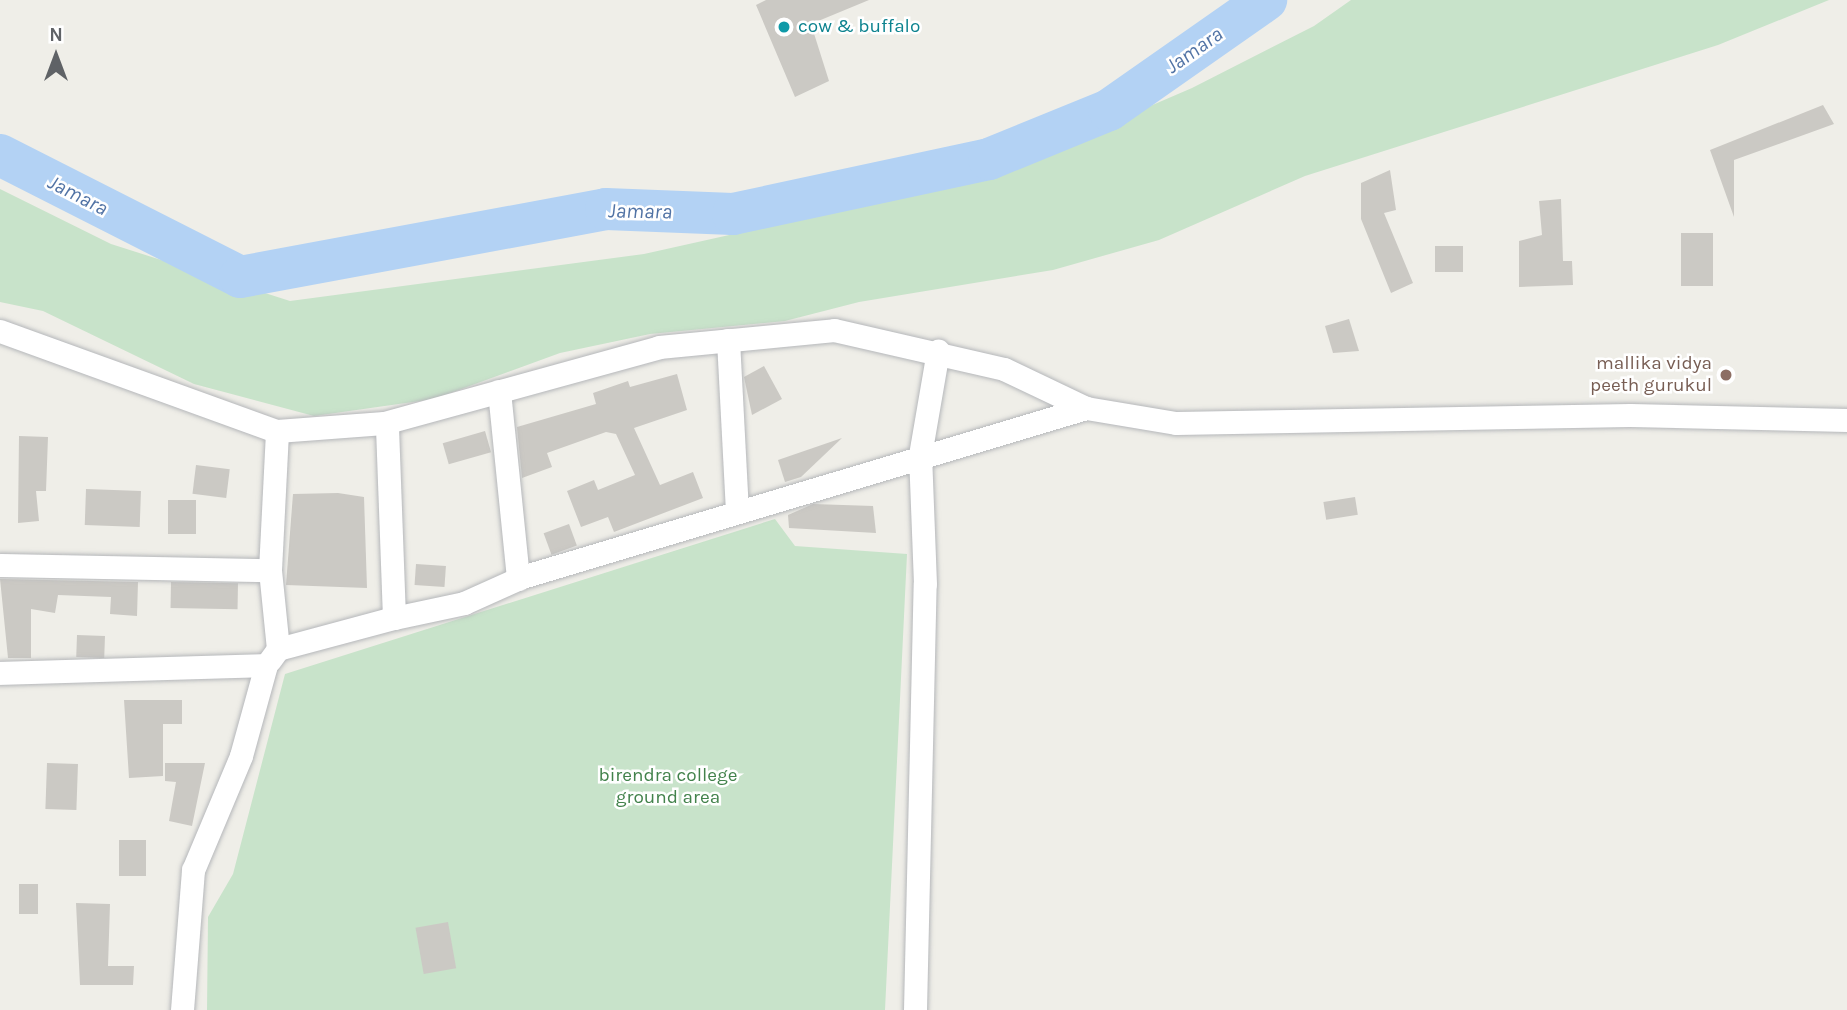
<!DOCTYPE html>
<html>
<head>
<meta charset="utf-8">
<style>
  body { margin:0 }
  #map { position:relative; width:1847px; height:1010px; overflow:hidden; background:#efeee8; font-family:Karla,sans-serif }
  div>[style] { position:absolute }
  .green>* { inset:0; background:#c8e3ca }
  .river>* { height:42px; margin:-21px; padding:0 21px; transform-origin:21px; border-radius:21px; background:#b3d2f4 }
  .building>* { inset:0; background:#cbc9c4; transform-origin:0 0 }
  .roads { filter:drop-shadow(0 0 2px #b5b7ba) drop-shadow(0 0 2px #b5b7ba) }
  .minor>* { height:23px; margin:-11.5px; padding:0 11.5px; transform-origin:11.5px; border-radius:11.5px; background:#fff }
  .dots>* { width:19px; height:19px; translate:-50% -50%; box-sizing:border-box; border:4px solid #fff; border-radius:50% }
  span { translate:-50% -50%; white-space:nowrap; text-align:center; line-height:1.15; -webkit-text-stroke:5px #fff; paint-order:stroke }
  .culture-label { font-size:19px; color:#0d838f }
  .left { translate:0 -50%; text-align:left }
  .education-label { font-size:19px; color:#785e54 }
  .right { translate:-100% -50%; text-align:right }
  .park-label { font-size:19px; color:#42824b }
  .water-label { font-size:21px; color:#5173a5; font-style:italic }
  .north { position:absolute; left:21px; top:21px; width:70px; height:70px; -webkit-text-stroke:5px #fff; paint-order:stroke; rotate:0deg; font-size:19px; font-weight:700; line-height:28px; text-align:center; color:#5f6266 }
  .north::after { content:''; display:block; margin:auto; width:24px; height:32px; background:#5f6266; clip-path:polygon(50% 0,100% 100%,50% 72%,0 100%) }
</style>
</head>
<body>
<div id="map">
  <div class="green">
    <i style="clip-path:polygon(1351px 0,1829px 0,1718px 45px,1305px 176px,1159px 240px,1053px 270px,859px 302px,785px 321px,650px 334px,560px 353px,434px 399px,314px 416px,194px 384px,43px 311px,0 302px,0 189px,111px 244px,290px 301px,644px 254px,908px 195px,1027px 159px,1192px 88px,1314px 26px)"></i>
    <i style="clip-path:polygon(775px 519px,795px 546px,907px 554px,885px 1010px,207px 1010px,208px 917px,233px 874px,285px 674px)"></i>
  </div>
  <div class="river">
    <i style="left:0;top:155px;width:269px;rotate:26.9deg"></i>
    <i style="left:240px;top:277px;width:372px;rotate:-10.5deg"></i>
    <i style="left:606px;top:209px;width:127px;rotate:2.3deg"></i>
    <i style="left:733px;top:214px;width:262px;rotate:-12.1deg"></i>
    <i style="left:989px;top:159px;width:130px;rotate:-22.2deg"></i>
    <i style="left:1109px;top:110px;width:192px;rotate:-35deg"></i>
  </div>
  <div class="building">
    <i style="clip-path:polygon(766px 0,869px 0,811px 24px,829px 81px,795px 97px,756px 5px)"></i>
    <i style="clip-path:polygon(1823px 105px,1834px 124px,1734px 160px,1734px 217px,1710px 150px)"></i>
    <i style="clip-path:polygon(1390px 170px,1396px 210px,1384px 213px,1413px 283px,1391px 293px,1361px 219px,1361px 183px)"></i>
    <i style="clip-path:polygon(1561px 199px,1563px 261px,1572px 261px,1573px 285px,1519px 287px,1519px 241px,1542px 235px,1539px 201px)"></i>
    <i style="left:1681px;top:233px;width:32px;height:53px"></i>
    <i style="left:1435px;top:246px;width:28px;height:26px"></i>
    <i style="clip-path:polygon(1349px 319px,1359px 351px,1333px 353px,1325px 326px)"></i>
    <i style="clip-path:polygon(764px 366px,782px 399px,752px 415px,744px 377px)"></i>
    <i style="clip-path:polygon(677px 374px,687px 410px,634px 428px,660px 485px,693px 472px,703px 498px,614px 532px,608px 517px,581px 527px,567px 491px,594px 480px,598px 490px,635px 475px,616px 434px,606px 432px,547px 453px,552px 467px,522px 478px,517px 427px,596px 404px,593px 393px,628px 381px,630px 387px)"></i>
    <i style="left:485px;top:431px;width:22px;height:44px;rotate:74deg"></i>
    <i style="clip-path:polygon(19px 436px,48px 437px,46px 491px,36px 491px,39px 521px,18px 523px)"></i>
    <i style="clip-path:polygon(842px 438px,801px 477px,785px 482px,778px 460px)"></i>
    <i style="left:196px;top:465px;width:34px;height:29px;rotate:7deg"></i>
    <i style="left:86px;top:489px;width:55px;height:36px;rotate:2deg"></i>
    <i style="clip-path:polygon(338px 493px,364px 497px,367px 588px,286px 585px,293px 494px)"></i>
    <i style="left:1355px;top:497px;width:18px;height:32px;rotate:81deg"></i>
    <i style="left:168px;top:500px;width:28px;height:34px"></i>
    <i style="clip-path:polygon(813px 504px,873px 506px,876px 533px,789px 528px,788px 515px)"></i>
    <i style="left:569px;top:524px;width:23px;height:27px;rotate:70deg"></i>
    <i style="left:416px;top:564px;width:30px;height:21px;rotate:4deg"></i>
    <i style="clip-path:polygon(0 579px,138px 582px,137px 616px,110px 614px,111px 597px,58px 595px,55px 613px,31px 609px,31px 658px,8px 658px)"></i>
    <i style="left:171px;top:582px;width:67px;height:26px;rotate:1deg"></i>
    <i style="left:77px;top:635px;width:28px;height:22px;rotate:2deg"></i>
    <i style="clip-path:polygon(124px 700px,182px 700px,182px 724px,163px 724px,163px 776px,129px 778px)"></i>
    <i style="left:47px;top:763px;width:31px;height:46px;rotate:2deg"></i>
    <i style="clip-path:polygon(165px 763px,205px 763px,192px 826px,169px 821px,176px 782px,165px 781px)"></i>
    <i style="left:119px;top:840px;width:27px;height:36px"></i>
    <i style="left:19px;top:884px;width:19px;height:30px"></i>
    <i style="clip-path:polygon(76px 903px,110px 904px,108px 966px,134px 966px,133px 985px,80px 985px)"></i>
    <i style="left:448px;top:922px;width:47px;height:33px;rotate:80deg"></i>
  </div>
  <div class="roads">
    <div class="minor">
      <i style="left:0;top:331px;width:294px;rotate:19.9deg"></i>
      <i style="left:277px;top:431px;width:107px;rotate:-4.3deg"></i>
      <i style="left:384px;top:423px;width:285px;rotate:-15.4deg"></i>
      <i style="left:659px;top:347px;width:176px;rotate:-5.5deg"></i>
      <i style="left:834px;top:330px;width:174px;rotate:12.9deg"></i>
      <i style="left:1004px;top:369px;width:91px;rotate:25.4deg"></i>
      <i style="left:1086px;top:408px;width:91px;rotate:9.5deg"></i>
      <i style="left:1176px;top:423px;width:454px;rotate:-1deg"></i>
      <i style="left:1630px;top:415px;width:217px;rotate:1.3deg"></i>
      <i style="left:728px;top:340px;width:171px;rotate:87deg"></i>
      <i style="left:499px;top:391px;width:189px;rotate:84.2deg"></i>
      <i style="left:0;top:565px;width:270px;rotate:1.1deg"></i>
      <i style="left:394px;top:618px;width:72px;rotate:-12.1deg"></i>
      <i style="left:464px;top:603px;width:64px;rotate:-24.1deg"></i>
      <i style="left:522px;top:577px;width:589px;rotate:-16.68deg"></i>
      <i style="left:278px;top:649px;width:120px;rotate:-15deg"></i>
      <i style="left:394px;top:618px;width:195px;rotate:-92.1deg"></i>
      <i style="left:270px;top:660px;width:14px;rotate:-54deg"></i>
      <i style="left:278px;top:649px;width:79px;rotate:-95.8deg"></i>
      <i style="left:270px;top:570px;width:139px;rotate:-87.1deg"></i>
      <i style="left:0;top:673px;width:266px;rotate:-1.7deg"></i>
      <i style="left:266px;top:665px;width:94px;rotate:105.4deg"></i>
      <i style="left:241px;top:756px;width:124px;rotate:112.8deg"></i>
      <i style="left:193px;top:870px;width:140px;rotate:94.5deg"></i>
      <i style="left:915px;top:1010px;width:426px;rotate:-88.7deg"></i>
      <i style="left:925px;top:584px;width:129px;rotate:-92.2deg"></i>
      <i style="left:920px;top:455px;width:106px;rotate:-80.2deg"></i>
    </div>
  </div>
  <div class="dots">
    <i style="left:784px;top:27px;background:#0f9aa8"></i>
    <i style="left:1726px;top:375px;background:#8d6e63"></i>
  </div>
  <div class="culture-label">
    <span class="left" style="left:798px;top:27px">cow &amp; buffalo</span>
  </div>
  <div class="education-label">
    <span class="right" style="left:1712px;top:375px">mallika vidya<br>peeth gurukul</span>
  </div>
  <div class="park-label">
    <span style="left:668px;top:787px">birendra college<br>ground area</span>
  </div>
  <div class="water-label">
    <span style="left:1194px;top:50px;rotate:-35deg">Jamara</span>
    <span style="left:78px;top:195px;rotate:27deg">Jamara</span>
    <span style="left:640px;top:211px;rotate:1deg">Jamara</span>
  </div>
  <div class="north">N</div>
</div>
</body>
</html>
